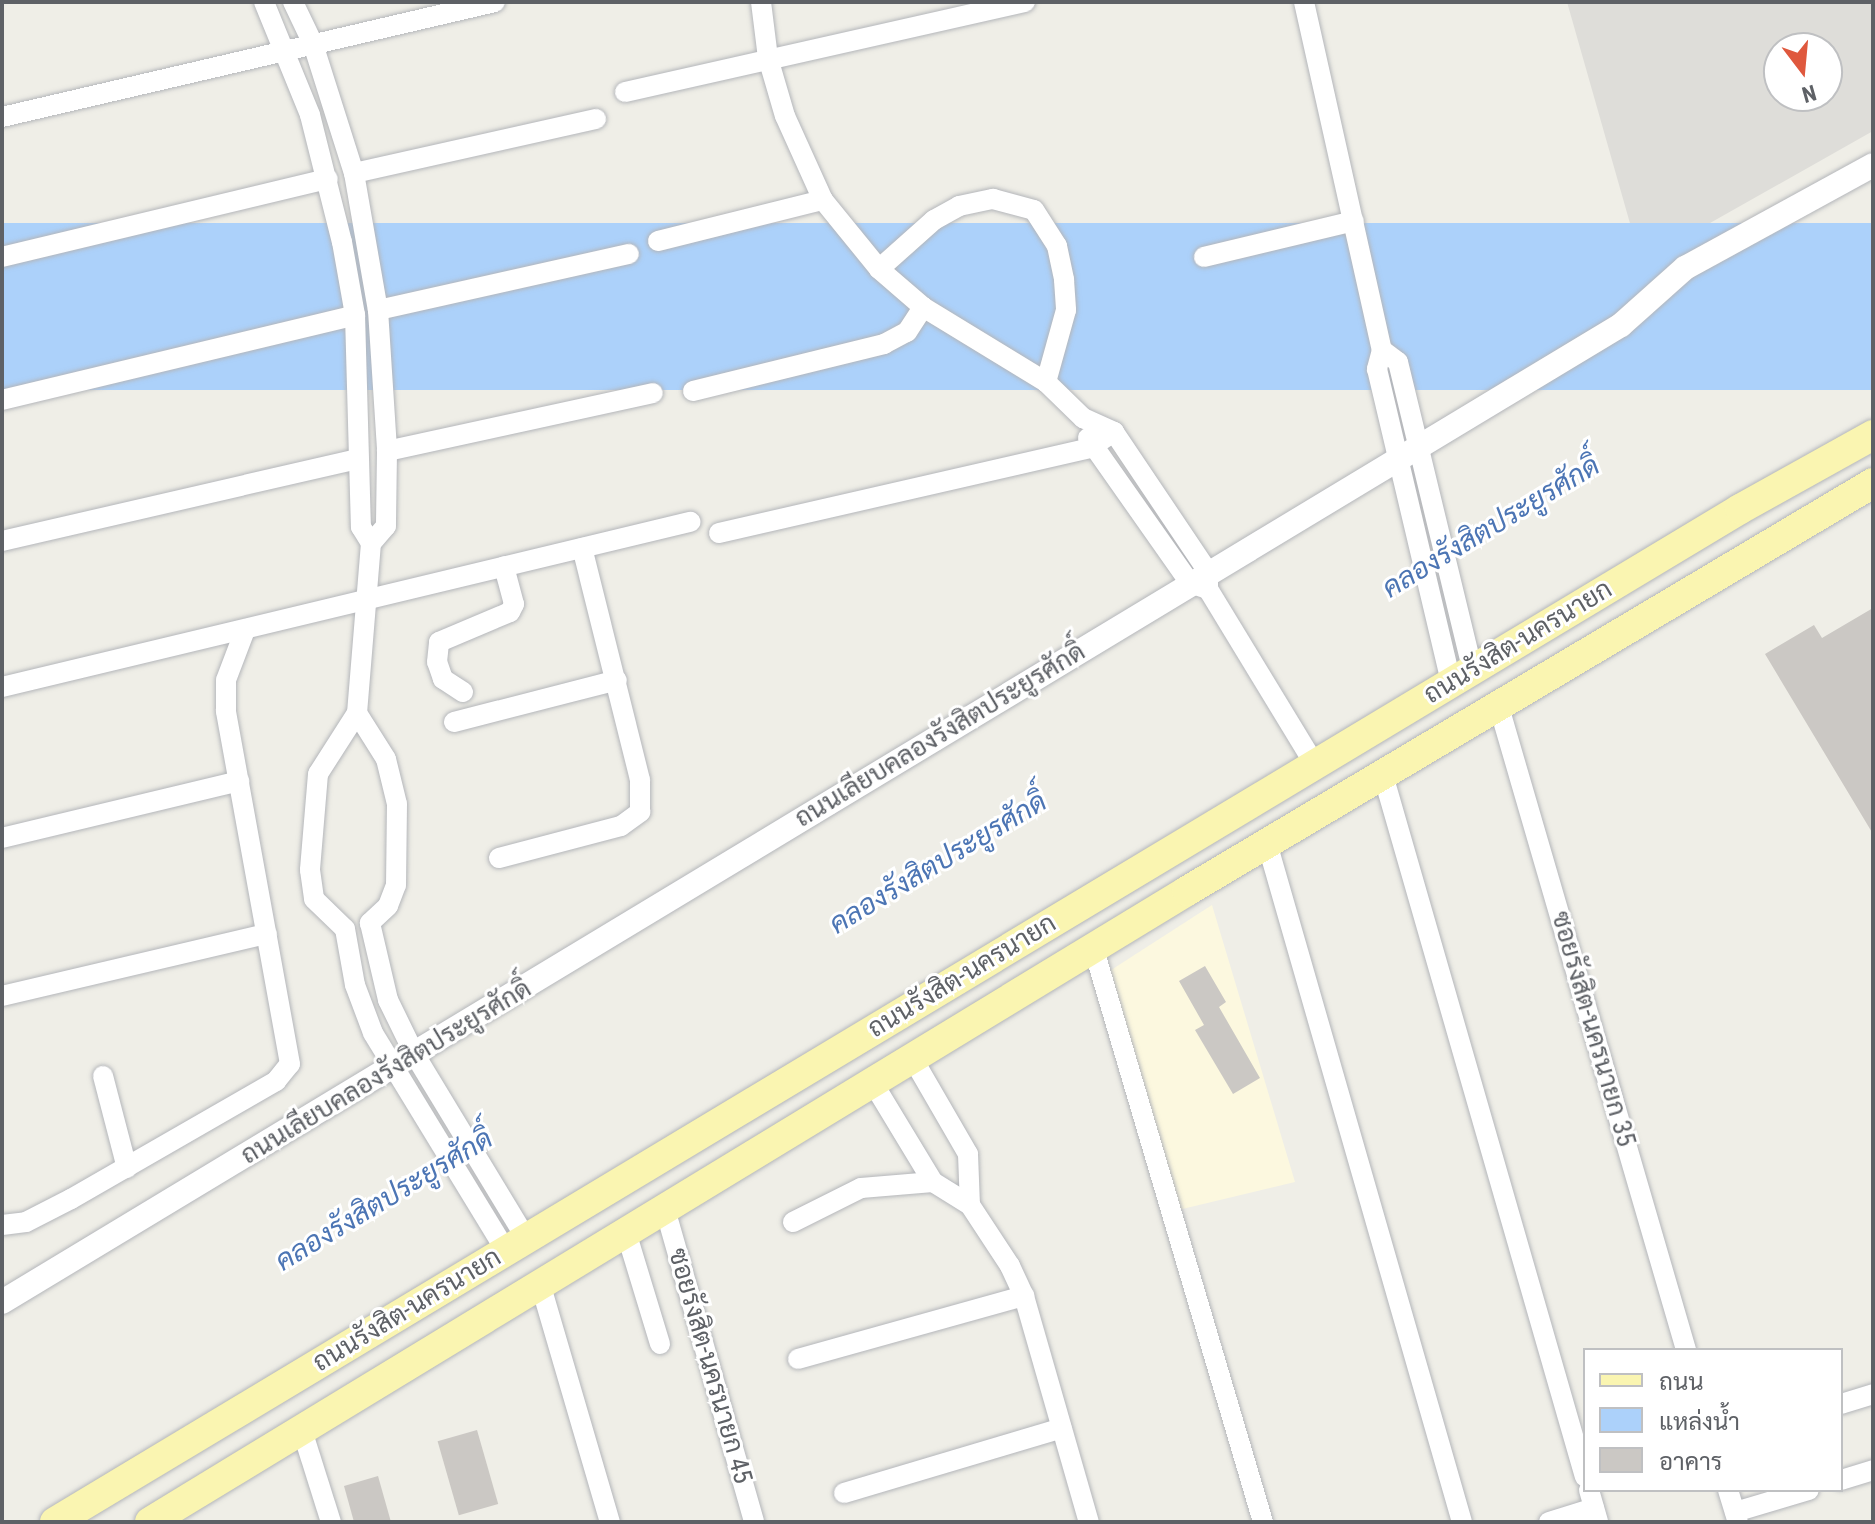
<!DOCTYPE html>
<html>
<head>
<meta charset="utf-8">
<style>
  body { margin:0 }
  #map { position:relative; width:1875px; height:1524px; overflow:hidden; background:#efeee7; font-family:"Roboto Condensed",Sarabun,sans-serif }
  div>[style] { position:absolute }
  .commercial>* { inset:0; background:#fcf8df }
  .industrial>* { inset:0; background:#deddd9 }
  .water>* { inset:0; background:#acd1fa; transform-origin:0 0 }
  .building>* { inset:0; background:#cbc8c4; transform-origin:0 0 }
  .roads { filter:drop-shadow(0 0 2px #b4b6ba) drop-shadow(0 0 2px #b4b6ba) }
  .minor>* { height:20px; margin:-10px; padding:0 10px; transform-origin:10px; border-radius:10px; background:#fff }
  .tertiary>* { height:24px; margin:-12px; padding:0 12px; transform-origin:12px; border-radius:12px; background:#fff }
  .primary>* { height:30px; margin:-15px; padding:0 15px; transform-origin:15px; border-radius:15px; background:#faf5b1 }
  span { translate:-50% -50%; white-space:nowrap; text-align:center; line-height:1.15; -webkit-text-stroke:6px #fff; paint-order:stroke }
  .street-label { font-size:26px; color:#5e6166 }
  .water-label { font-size:28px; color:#4c75b4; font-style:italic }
  .frame { position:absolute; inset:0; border:4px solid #5e6166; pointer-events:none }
  .legend { position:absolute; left:1583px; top:1348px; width:260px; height:144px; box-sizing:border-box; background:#fff; border:2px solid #bfc0c2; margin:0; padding:10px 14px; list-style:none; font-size:24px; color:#5e6166 }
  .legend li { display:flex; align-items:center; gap:16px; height:40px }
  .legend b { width:40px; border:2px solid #bfc0c2 }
  .north { position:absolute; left:1763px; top:32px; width:80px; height:80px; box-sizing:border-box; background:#fff; border:2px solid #bfc0c2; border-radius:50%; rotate:164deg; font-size:22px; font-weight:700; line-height:32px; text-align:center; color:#5e6166 }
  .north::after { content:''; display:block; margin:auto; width:28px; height:36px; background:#df583d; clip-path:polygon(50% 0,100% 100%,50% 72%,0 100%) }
</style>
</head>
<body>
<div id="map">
  <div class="commercial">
    <i style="clip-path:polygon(1212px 905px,1295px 1182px,1174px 1211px,1108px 972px)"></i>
  </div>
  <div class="industrial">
    <i style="clip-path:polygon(evenodd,1567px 2px,1873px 2px,1873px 131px,1641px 262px,1567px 2px,1779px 48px,1827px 48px,1827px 96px,1779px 96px,1779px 48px)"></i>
  </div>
  <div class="water">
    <i style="left:1873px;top:223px;width:167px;height:2182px;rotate:90deg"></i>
  </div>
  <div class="building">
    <i style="clip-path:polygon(1873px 608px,1873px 834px,1765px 654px,1814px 625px,1822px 638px)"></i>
    <i style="clip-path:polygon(1205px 966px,1226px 1002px,1219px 1007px,1260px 1078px,1233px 1094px,1195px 1030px,1204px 1025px,1179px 981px)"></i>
    <i style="left:477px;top:1430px;width:77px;height:41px;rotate:74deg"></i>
    <i style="clip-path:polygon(378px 1476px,391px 1522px,354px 1522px,344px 1486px)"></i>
  </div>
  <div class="roads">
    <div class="minor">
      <i style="left:264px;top:2px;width:122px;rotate:67.8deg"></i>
      <i style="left:310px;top:115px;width:131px;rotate:75.9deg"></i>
      <i style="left:342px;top:242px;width:74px;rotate:79.9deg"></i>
      <i style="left:355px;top:315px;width:212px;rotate:88.4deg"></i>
      <i style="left:361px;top:527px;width:19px;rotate:58deg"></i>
      <i style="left:293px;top:2px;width:47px;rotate:64.5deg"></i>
      <i style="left:313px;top:44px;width:135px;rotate:72.4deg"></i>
      <i style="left:354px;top:173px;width:139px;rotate:80.1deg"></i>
      <i style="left:378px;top:310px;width:141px;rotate:86.3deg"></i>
      <i style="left:387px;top:451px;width:75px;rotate:90.8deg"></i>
      <i style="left:386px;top:526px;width:23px;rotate:131deg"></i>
      <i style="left:371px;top:543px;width:171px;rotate:94.7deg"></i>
      <i style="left:357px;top:713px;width:72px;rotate:122.6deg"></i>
      <i style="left:318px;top:774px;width:96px;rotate:94.8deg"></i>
      <i style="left:310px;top:870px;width:29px;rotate:82deg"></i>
      <i style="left:314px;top:899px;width:43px;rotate:44.1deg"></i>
      <i style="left:345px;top:929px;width:57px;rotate:79.9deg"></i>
      <i style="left:355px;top:985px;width:51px;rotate:69.4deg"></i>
      <i style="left:373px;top:1033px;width:255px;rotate:58.6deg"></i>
      <i style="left:761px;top:2px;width:56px;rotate:82.9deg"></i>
      <i style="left:768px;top:58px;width:60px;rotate:73.7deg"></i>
      <i style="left:785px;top:116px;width:92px;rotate:65.7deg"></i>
      <i style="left:823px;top:200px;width:89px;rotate:50.9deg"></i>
      <i style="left:879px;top:269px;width:58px;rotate:40.8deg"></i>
      <i style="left:923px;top:307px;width:144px;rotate:31.4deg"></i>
      <i style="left:1046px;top:382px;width:52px;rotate:44.2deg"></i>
      <i style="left:1083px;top:418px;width:34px;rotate:24deg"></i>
      <i style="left:1114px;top:432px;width:169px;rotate:56.1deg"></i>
      <i style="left:1208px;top:572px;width:17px;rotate:90deg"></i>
      <i style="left:1208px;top:589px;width:206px;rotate:58.7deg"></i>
      <i style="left:1304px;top:2px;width:357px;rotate:77.4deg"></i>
      <i style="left:1382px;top:350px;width:20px;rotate:105deg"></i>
      <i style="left:1377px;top:369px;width:321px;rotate:76.7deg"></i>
      <i style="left:625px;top:92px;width:410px;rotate:-12.7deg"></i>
      <i style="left:2px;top:117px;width:506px;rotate:-13.13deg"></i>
      <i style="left:354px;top:173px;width:248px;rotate:-12.6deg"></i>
      <i style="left:658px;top:241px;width:170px;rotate:-14deg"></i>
      <i style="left:2px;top:257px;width:335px;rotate:-13.5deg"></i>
      <i style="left:1204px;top:257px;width:154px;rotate:-13.5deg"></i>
      <i style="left:879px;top:269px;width:74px;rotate:-41.7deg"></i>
      <i style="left:934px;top:220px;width:29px;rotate:-29deg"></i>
      <i style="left:959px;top:206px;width:35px;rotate:-12deg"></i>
      <i style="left:993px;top:199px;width:42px;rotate:15deg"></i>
      <i style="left:1034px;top:210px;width:43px;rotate:57.4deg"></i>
      <i style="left:1057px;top:246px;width:35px;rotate:78deg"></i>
      <i style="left:1064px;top:280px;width:30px;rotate:86deg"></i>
      <i style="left:1066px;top:310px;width:75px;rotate:105.5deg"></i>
      <i style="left:378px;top:310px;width:257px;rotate:-12.6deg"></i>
      <i style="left:1382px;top:350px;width:20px;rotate:37deg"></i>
      <i style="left:1398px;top:362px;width:316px;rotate:76.4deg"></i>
      <i style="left:693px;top:391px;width:197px;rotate:-13.8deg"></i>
      <i style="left:884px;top:344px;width:26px;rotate:-28deg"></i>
      <i style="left:907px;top:332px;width:30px;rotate:-57deg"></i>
      <i style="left:2px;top:400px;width:363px;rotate:-13.5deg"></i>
      <i style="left:1088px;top:438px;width:177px;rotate:54.9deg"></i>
      <i style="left:1190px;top:583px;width:18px;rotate:19deg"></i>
      <i style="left:387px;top:451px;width:272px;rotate:-12.3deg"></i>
      <i style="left:719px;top:533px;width:381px;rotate:-12.9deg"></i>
      <i style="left:1090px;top:448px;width:29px;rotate:-34deg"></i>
      <i style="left:2px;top:541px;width:365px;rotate:-13deg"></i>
      <i style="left:2px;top:687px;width:708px;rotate:-13.49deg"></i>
      <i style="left:463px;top:692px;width:24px;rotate:-147deg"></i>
      <i style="left:443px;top:679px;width:18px;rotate:-109deg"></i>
      <i style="left:437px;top:662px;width:20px;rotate:-84deg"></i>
      <i style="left:439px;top:642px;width:77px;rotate:-22.9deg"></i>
      <i style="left:510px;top:612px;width:9px;rotate:-63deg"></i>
      <i style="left:514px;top:604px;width:39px;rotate:-105deg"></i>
      <i style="left:1499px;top:707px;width:670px;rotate:73.78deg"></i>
      <i style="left:357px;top:713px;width:54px;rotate:57.8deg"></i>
      <i style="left:386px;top:759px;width:46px;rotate:76.3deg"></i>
      <i style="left:397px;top:804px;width:81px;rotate:90.7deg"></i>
      <i style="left:396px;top:885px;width:22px;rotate:111deg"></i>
      <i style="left:388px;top:906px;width:25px;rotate:137deg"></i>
      <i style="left:370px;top:923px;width:79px;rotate:76.8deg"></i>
      <i style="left:388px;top:1000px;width:61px;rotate:63.9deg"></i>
      <i style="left:415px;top:1055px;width:214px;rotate:58.8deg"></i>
      <i style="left:454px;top:722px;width:168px;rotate:-14.4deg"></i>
      <i style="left:1383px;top:775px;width:730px;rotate:73.95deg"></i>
      <i style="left:2px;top:838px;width:244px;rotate:-13.5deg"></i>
      <i style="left:1267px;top:843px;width:706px;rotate:73.98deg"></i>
      <i style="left:499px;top:858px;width:126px;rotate:-14.7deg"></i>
      <i style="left:621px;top:826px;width:24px;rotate:-36deg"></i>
      <i style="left:640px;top:812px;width:32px;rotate:-90deg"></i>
      <i style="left:640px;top:780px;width:239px;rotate:-104deg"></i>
      <i style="left:1094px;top:950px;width:596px;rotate:73.54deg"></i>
      <i style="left:2px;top:996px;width:272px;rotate:-13.2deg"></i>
      <i style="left:913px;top:1059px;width:110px;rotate:59.9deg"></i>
      <i style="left:968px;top:1154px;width:51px;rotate:87.8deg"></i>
      <i style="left:103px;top:1076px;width:95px;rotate:75.4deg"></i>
      <i style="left:873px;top:1083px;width:116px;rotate:58.8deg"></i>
      <i style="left:933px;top:1182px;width:44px;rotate:31.9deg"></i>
      <i style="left:970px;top:1205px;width:73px;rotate:56.7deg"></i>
      <i style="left:1010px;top:1266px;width:33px;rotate:65deg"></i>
      <i style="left:1024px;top:1296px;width:235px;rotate:74deg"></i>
      <i style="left:665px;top:1209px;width:325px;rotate:74.1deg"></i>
      <i style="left:793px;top:1222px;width:76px;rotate:-26.6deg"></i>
      <i style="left:861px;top:1188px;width:72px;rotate:-4.8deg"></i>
      <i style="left:2px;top:1225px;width:24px;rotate:-7deg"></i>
      <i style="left:26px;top:1222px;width:51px;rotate:-27.1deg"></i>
      <i style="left:71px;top:1199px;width:237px;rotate:-29.9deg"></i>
      <i style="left:276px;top:1081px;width:22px;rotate:-51deg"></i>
      <i style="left:290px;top:1064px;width:359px;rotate:-100.3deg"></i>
      <i style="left:226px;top:711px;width:31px;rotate:-90deg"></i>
      <i style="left:226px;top:680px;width:53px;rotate:-69.2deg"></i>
      <i style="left:626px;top:1232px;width:117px;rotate:73.1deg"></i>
      <i style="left:540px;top:1283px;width:249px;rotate:73.7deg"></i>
      <i style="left:798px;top:1359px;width:235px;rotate:-15.6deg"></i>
      <i style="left:1841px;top:1404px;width:34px;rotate:-17deg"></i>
      <i style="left:301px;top:1427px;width:100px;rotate:72.5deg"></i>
      <i style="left:1841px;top:1480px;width:34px;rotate:-17deg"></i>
      <i style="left:1589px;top:1490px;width:33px;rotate:74deg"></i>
      <i style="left:1728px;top:1490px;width:34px;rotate:73deg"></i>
      <i style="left:844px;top:1493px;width:227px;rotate:-16.6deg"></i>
      <i style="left:1735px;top:1512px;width:77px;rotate:-16.6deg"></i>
      <i style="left:1549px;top:1522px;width:47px;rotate:-17.3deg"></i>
    </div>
    <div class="tertiary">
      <i style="left:2px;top:1302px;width:1891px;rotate:-31.11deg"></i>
      <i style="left:1621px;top:325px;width:86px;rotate:-41.7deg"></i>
      <i style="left:1685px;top:268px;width:214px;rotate:-28.7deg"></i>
    </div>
    <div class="primary">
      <i style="left:55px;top:1522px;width:1966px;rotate:-31.01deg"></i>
      <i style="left:1740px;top:509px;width:152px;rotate:-29.1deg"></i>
      <i style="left:150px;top:1522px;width:1214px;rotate:-31.32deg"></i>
      <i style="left:1187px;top:891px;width:798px;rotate:-30.74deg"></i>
    </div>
  </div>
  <div class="street-label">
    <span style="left:1518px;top:642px;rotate:-31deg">ถนนรังสิต-นครนายก</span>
    <span style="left:940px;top:735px;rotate:-31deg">ถนนเลียบคลองรังสิตประยูรศักดิ์</span>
    <span style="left:962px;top:976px;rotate:-31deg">ถนนรังสิต-นครนายก</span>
    <span style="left:1593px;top:1029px;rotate:74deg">ซอยรังสิต-นครนายก 35</span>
    <span style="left:386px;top:1072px;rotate:-31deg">ถนนเลียบคลองรังสิตประยูรศักดิ์</span>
    <span style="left:407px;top:1310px;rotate:-31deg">ถนนรังสิต-นครนายก</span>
    <span style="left:710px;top:1366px;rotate:74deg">ซอยรังสิต-นครนายก 45</span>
  </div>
  <div class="water-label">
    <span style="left:1491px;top:527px;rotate:-31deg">คลองรังสิตประยูรศักดิ์</span>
    <span style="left:938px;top:863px;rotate:-31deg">คลองรังสิตประยูรศักดิ์</span>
    <span style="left:384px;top:1200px;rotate:-31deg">คลองรังสิตประยูรศักดิ์</span>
  </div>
  <div class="frame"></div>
  <ul class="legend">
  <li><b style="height:10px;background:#faf5b1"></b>ถนน</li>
  <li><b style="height:22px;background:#acd1fa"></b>แหล่งน้ำ</li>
  <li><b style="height:22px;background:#cbc8c4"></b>อาคาร</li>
  </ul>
  <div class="north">N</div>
</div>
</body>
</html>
